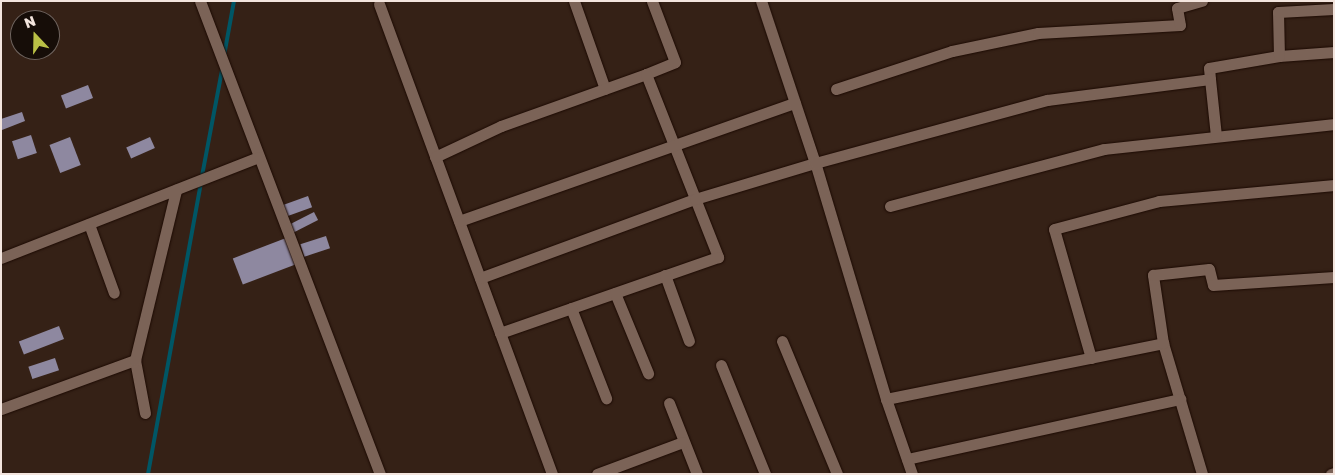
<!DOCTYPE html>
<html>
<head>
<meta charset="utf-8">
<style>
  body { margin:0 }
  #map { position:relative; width:1335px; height:475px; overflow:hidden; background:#352116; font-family:"Golos Text",sans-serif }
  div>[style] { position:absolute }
  .stream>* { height:4px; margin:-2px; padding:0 2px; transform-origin:2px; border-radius:2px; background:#005665 }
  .building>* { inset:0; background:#8e88a0; transform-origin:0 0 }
  .roads { filter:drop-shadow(0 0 1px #1c0a03) drop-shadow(0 0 1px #1c0a03) }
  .street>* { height:11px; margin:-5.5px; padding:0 5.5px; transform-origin:5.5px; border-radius:5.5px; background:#7b6357 }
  span { translate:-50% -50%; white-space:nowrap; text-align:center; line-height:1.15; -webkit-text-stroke:5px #160d08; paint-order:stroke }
  .frame { position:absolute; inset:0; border:2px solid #f3e5de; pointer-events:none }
  .north { position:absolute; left:10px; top:10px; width:50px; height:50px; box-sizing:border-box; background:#160d08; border:1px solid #6e635e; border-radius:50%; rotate:339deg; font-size:14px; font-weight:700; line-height:20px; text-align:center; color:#f3e5de }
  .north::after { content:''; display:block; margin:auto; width:18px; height:22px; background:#bac046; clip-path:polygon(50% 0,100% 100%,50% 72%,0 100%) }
</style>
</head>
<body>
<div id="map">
  <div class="stream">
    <i style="left:224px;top:56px;width:56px;rotate:-79.7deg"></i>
    <i style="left:202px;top:176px;width:108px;rotate:-79.3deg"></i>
    <i style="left:148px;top:474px;width:296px;rotate:-79.7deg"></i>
  </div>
  <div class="building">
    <i style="left:88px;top:85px;width:14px;height:29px;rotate:69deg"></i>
    <i style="clip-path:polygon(22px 112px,25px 121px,2px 130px,1px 119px)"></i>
    <i style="left:31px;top:135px;width:19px;height:20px;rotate:72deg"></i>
    <i style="left:70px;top:137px;width:30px;height:22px;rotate:69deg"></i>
    <i style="left:150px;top:137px;width:12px;height:26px;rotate:66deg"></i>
    <i style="left:308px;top:196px;width:12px;height:28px;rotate:70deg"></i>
    <i style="left:314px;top:212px;width:9px;height:28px;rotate:63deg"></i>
    <i style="left:326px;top:236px;width:13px;height:27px;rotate:72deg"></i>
    <i style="left:286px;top:238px;width:28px;height:57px;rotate:69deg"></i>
    <i style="left:59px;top:326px;width:14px;height:43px;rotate:69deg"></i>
    <i style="left:55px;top:358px;width:13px;height:28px;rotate:72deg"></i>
  </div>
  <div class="roads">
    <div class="street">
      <i style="left:200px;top:1px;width:506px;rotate:69.17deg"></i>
      <i style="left:574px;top:1px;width:93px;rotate:70.6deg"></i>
      <i style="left:379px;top:4px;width:501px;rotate:69.79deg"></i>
      <i style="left:1279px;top:56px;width:55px;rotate:-4.2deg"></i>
      <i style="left:646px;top:74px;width:31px;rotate:-22deg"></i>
      <i style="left:675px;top:62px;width:65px;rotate:-110.7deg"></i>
      <i style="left:1210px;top:79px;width:11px;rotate:-95deg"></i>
      <i style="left:1209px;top:68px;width:71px;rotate:-9.7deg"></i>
      <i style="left:1279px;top:56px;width:44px;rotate:-91.3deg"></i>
      <i style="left:1278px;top:12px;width:56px;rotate:-3.1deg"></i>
      <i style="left:836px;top:89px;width:122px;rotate:-18.1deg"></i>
      <i style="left:952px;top:51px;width:88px;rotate:-11.8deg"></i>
      <i style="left:1038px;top:33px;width:142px;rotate:-3.2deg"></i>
      <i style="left:1180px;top:25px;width:17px;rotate:-100deg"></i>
      <i style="left:1177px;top:8px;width:26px;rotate:-16deg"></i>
      <i style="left:435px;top:157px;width:73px;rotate:-25.2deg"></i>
      <i style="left:501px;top:126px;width:154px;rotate:-19.7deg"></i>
      <i style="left:646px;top:74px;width:197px;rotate:68.5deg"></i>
      <i style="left:718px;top:257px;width:231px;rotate:160.8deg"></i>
      <i style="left:890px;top:206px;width:221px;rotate:-14.9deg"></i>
      <i style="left:1104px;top:149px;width:231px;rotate:-6.2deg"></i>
      <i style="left:459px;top:221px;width:356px;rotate:-19.4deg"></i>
      <i style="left:89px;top:224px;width:73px;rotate:70.1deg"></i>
      <i style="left:1px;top:258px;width:277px;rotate:-21.4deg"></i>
      <i style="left:665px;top:275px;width:70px;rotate:70deg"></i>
      <i style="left:480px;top:278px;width:229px;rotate:-20.2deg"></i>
      <i style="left:695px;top:199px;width:125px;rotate:-16.7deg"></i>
      <i style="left:815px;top:163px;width:171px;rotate:-108.4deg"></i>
      <i style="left:615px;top:293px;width:87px;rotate:67.6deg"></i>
      <i style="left:571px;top:308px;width:97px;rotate:68.7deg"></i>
      <i style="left:782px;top:341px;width:144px;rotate:67.5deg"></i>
      <i style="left:1163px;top:343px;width:137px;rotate:73.4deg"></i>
      <i style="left:1091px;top:358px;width:134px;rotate:-106deg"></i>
      <i style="left:1054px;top:229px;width:109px;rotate:-14.9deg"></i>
      <i style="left:1159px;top:201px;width:176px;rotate:-5.2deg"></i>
      <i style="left:721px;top:365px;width:118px;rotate:68deg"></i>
      <i style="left:886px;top:399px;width:283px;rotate:-11.4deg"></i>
      <i style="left:1163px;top:343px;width:69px;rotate:-98.4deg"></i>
      <i style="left:1153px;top:275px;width:56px;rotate:-6.1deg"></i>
      <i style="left:1209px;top:269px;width:16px;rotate:76deg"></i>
      <i style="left:1213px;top:285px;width:121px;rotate:-3.8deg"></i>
      <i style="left:669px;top:403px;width:76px;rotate:68.5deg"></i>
      <i style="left:1px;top:409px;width:143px;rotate:-20.1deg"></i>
      <i style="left:145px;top:413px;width:54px;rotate:-100.7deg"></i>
      <i style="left:135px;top:360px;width:175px;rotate:-76.4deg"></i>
      <i style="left:907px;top:459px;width:280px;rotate:-12.4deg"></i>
      <i style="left:597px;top:474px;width:92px;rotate:-20.4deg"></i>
      <i style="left:912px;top:474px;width:79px;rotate:-109.1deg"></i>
      <i style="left:886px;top:399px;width:246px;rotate:-106.7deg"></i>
      <i style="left:815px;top:163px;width:240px;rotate:-15.2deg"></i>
      <i style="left:1047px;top:100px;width:164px;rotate:-7.3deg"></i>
      <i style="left:1210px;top:79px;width:57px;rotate:84deg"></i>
      <i style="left:1331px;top:474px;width:3px;rotate:-18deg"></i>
    </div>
  </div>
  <div class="frame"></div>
  <div class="north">N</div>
</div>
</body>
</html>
